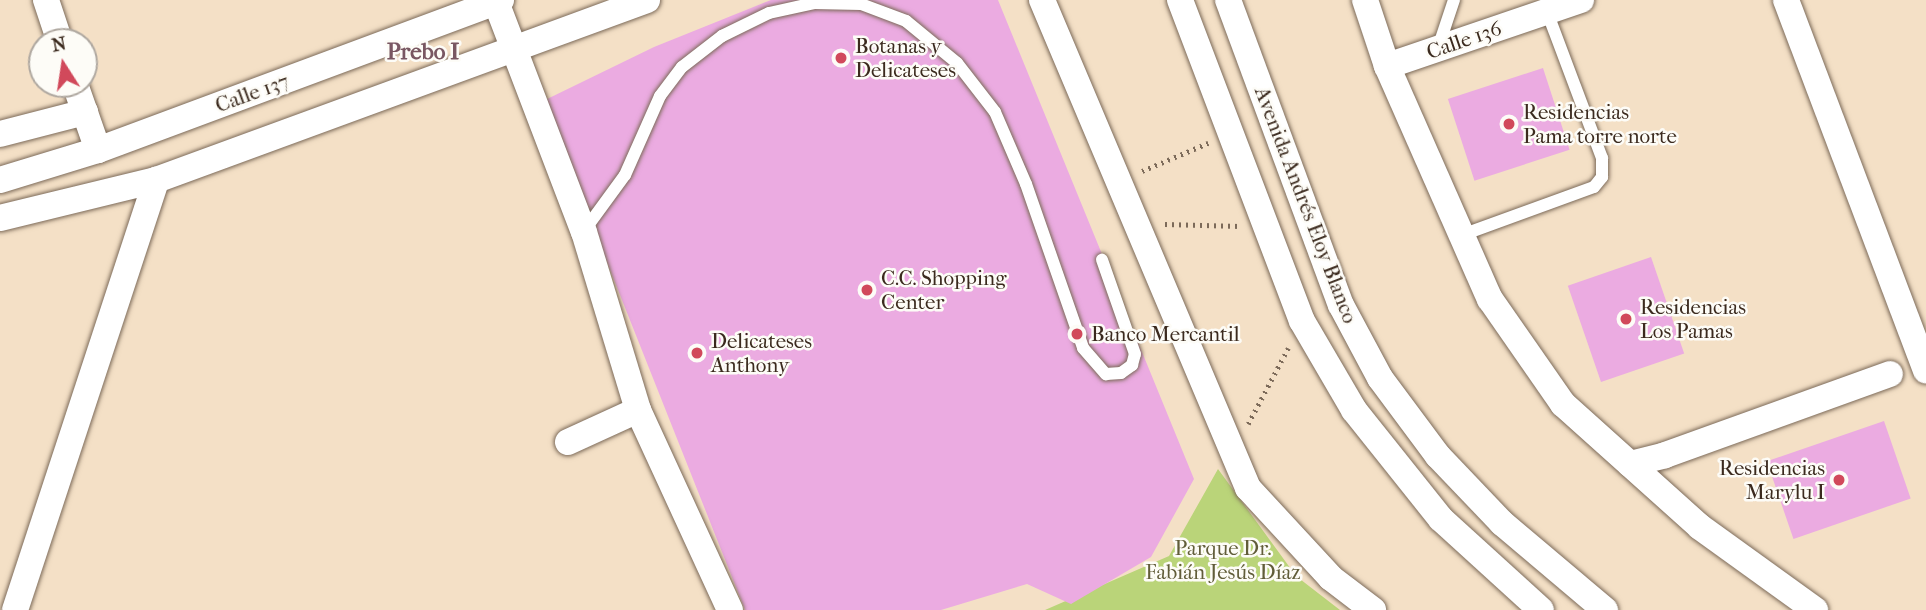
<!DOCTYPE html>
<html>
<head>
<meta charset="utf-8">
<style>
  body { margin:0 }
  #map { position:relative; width:1926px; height:610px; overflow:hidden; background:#f4e0c6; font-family:"IM FELL French Canon",serif }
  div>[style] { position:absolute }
  .green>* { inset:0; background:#bad479 }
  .building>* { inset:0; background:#ebabe1; transform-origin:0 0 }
  .path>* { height:4.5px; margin-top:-2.25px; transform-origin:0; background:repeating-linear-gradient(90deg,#7c6a59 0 2px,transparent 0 7px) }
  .roads { filter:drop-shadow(0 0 2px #7c6a59) drop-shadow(0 0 2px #7c6a59) }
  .service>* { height:12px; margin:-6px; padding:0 6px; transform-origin:6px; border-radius:6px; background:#fff }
  .minor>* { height:26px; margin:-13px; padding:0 13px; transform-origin:13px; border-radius:13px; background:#fff }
  .dots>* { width:19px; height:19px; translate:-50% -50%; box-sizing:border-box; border:4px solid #fdfcf7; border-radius:50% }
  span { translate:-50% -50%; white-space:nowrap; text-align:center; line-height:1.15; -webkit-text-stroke:5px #fdfcf7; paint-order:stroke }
  .street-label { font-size:21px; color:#3b2a1e }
  .poi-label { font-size:21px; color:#3b2a1e }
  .left { translate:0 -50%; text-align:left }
  .right { translate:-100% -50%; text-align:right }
  .park-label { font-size:21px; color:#615d39 }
  .neighbourhood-label { font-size:23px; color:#795762; font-weight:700 }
  .north { position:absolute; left:28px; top:28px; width:70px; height:70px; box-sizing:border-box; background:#fdfcf7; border:2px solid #afa8a0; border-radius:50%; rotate:348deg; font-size:19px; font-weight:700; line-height:28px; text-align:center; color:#3b2a1e }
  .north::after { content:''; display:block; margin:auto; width:24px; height:32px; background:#d1495b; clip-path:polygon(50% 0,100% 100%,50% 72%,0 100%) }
</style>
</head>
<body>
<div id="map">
  <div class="green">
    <i style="clip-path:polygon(1218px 469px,1296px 576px,1340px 610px,1045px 610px,1169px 556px)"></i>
  </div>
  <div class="building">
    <i style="clip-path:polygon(771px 0,998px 0,1194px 479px,1151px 557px,1071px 604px,1027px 584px,941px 610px,745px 610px,543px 101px,654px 47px)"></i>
    <i style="left:1543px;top:68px;width:86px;height:100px;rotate:72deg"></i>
    <i style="left:1651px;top:257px;width:102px;height:88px;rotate:71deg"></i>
    <i style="left:1884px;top:421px;width:82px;height:124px;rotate:71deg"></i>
  </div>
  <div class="path">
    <i style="left:1142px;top:171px;width:72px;rotate:-23deg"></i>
    <i style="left:1165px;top:224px;width:75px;rotate:1.5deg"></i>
    <i style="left:1248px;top:424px;width:86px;rotate:-62.2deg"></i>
  </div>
  <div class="roads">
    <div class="service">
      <i style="left:1438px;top:48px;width:51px;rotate:-71.6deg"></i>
      <i style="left:584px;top:231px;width:69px;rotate:-53.8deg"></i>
      <i style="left:625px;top:175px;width:86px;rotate:-66.1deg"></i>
      <i style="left:660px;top:96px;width:36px;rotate:-53deg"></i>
      <i style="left:682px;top:67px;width:51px;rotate:-37.8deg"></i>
      <i style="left:722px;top:36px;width:52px;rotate:-26.1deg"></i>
      <i style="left:769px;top:13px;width:46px;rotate:-12.5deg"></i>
      <i style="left:814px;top:3px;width:47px;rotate:1.2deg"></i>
      <i style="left:861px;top:4px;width:48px;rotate:20.7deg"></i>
      <i style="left:906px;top:21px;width:66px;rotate:39.5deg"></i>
      <i style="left:957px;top:63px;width:62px;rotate:52.2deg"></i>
      <i style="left:995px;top:112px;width:78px;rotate:66.7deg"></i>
      <i style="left:1026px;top:184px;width:174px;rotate:70.8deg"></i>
      <i style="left:1083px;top:348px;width:35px;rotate:49deg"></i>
      <i style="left:1106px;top:374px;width:15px;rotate:-4deg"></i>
      <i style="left:1121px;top:373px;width:14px;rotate:-36deg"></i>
      <i style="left:1132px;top:365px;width:11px;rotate:-75deg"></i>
      <i style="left:1135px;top:354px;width:100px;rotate:-109.3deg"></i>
      <i style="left:1462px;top:235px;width:140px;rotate:-20deg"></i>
      <i style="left:1594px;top:187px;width:13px;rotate:-51deg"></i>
      <i style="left:1602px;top:177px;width:19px;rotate:-90deg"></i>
      <i style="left:1602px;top:158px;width:156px;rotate:-110.6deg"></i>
    </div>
    <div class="minor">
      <i style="left:46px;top:0;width:44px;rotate:71.6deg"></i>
      <i style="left:1042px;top:0;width:530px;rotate:67.11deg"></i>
      <i style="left:1248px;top:488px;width:122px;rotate:47.3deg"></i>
      <i style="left:1331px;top:578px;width:53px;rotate:37.3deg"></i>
      <i style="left:1180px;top:0;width:343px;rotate:69.2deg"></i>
      <i style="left:1302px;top:321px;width:103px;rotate:59.7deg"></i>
      <i style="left:1354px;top:410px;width:139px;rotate:51.4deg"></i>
      <i style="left:1441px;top:519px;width:135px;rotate:42.3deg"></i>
      <i style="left:1228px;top:0;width:325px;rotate:69.7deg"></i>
      <i style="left:1341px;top:305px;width:83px;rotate:61.9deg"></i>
      <i style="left:1380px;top:378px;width:97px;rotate:53.4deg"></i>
      <i style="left:1438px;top:456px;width:93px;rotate:46.3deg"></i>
      <i style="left:1502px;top:523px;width:135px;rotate:40.2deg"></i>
      <i style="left:1365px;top:0;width:70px;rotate:71.6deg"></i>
      <i style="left:1387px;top:66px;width:255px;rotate:66.2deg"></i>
      <i style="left:1490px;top:299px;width:128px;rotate:55.2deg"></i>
      <i style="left:1563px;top:404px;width:184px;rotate:41.9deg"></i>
      <i style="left:1700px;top:527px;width:142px;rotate:35.8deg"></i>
      <i style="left:1786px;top:0;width:396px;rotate:69.3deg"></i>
      <i style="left:496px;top:2px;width:246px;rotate:69.1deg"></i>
      <i style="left:584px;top:232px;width:186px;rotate:73.1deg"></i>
      <i style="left:638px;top:410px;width:220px;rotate:65.3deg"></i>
      <i style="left:1387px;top:66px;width:205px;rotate:-18.8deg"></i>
      <i style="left:75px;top:84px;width:70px;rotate:70.8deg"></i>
      <i style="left:0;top:134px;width:88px;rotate:-14.5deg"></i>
      <i style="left:0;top:180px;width:102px;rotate:-17deg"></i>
      <i style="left:98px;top:150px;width:430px;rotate:-20.4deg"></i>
      <i style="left:0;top:218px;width:161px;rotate:-13.7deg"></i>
      <i style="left:156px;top:180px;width:523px;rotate:-20.13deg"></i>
      <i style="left:568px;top:442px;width:77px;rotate:-24.6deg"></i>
      <i style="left:1630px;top:464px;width:36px;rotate:-14deg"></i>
      <i style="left:1665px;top:455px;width:239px;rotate:-19.8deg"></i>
      <i style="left:15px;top:610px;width:453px;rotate:-71.8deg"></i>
    </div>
  </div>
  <div class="dots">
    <i style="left:841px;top:58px;background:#d1495b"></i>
    <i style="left:1509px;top:124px;background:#d1495b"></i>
    <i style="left:867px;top:290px;background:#d1495b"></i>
    <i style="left:1626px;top:319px;background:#d1495b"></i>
    <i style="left:1077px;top:334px;background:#d1495b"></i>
    <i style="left:697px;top:353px;background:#d1495b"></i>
    <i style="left:1839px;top:480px;background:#d1495b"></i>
  </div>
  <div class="street-label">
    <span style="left:1464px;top:40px;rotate:-19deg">Calle 136</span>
    <span style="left:252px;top:93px;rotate:-20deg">Calle 137</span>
    <span style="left:1306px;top:205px;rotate:69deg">Avenida Andrés Eloy Blanco</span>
  </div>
  <div class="poi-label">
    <span class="left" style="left:855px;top:58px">Botanas y<br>Delicateses</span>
    <span class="left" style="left:1523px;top:124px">Residencias<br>Pama torre norte</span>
    <span class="left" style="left:881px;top:290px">C.C. Shopping<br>Center</span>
    <span class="left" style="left:1640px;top:319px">Residencias<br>Los Pamas</span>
    <span class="left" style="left:1091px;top:334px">Banco Mercantil</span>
    <span class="left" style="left:711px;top:353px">Delicateses<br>Anthony</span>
    <span class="right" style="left:1825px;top:480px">Residencias<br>Marylu I</span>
  </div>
  <div class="park-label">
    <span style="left:1223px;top:560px">Parque Dr.<br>Fabián Jesús Díaz</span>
  </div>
  <div class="neighbourhood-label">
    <span style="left:423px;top:52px">Prebo I</span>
  </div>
  <div class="north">N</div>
</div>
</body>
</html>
